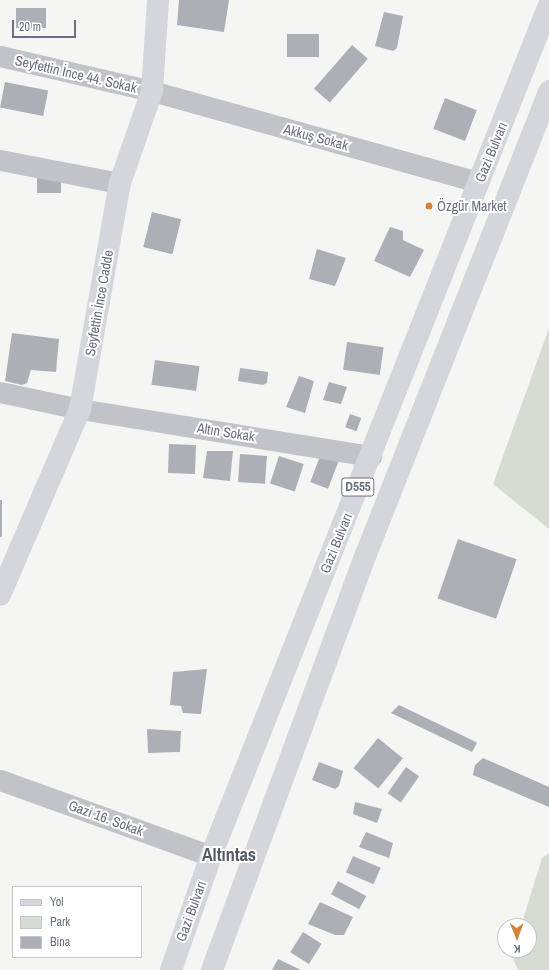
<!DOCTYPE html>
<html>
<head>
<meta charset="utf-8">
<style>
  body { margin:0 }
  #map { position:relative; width:549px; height:970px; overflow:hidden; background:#f5f6f3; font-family:"Archivo Narrow",sans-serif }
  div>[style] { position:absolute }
  .green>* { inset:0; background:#d6dcd4 }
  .building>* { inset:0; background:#acafb6; transform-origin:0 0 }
  .minor>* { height:21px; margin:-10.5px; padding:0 10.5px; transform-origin:10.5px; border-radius:10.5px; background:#c2c3c8 }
  .major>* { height:22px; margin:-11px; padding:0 11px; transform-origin:11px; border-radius:11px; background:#d5d6dc }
  .dots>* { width:11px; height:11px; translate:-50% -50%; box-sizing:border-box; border:2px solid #fff; border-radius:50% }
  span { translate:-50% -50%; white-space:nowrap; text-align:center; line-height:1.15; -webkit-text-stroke:4px #fff; paint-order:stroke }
  .shield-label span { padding:1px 3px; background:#fff; border:1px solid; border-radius:3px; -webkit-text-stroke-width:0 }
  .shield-label { font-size:13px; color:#686f81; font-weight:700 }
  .street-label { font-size:14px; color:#686f81 }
  .poi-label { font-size:14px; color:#686f81 }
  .left { translate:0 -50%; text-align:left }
  .district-label { font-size:18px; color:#555a67; font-weight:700 }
  .legend { position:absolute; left:12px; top:886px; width:130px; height:72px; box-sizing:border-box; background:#fff; border:1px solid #c3c5cd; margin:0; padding:5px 7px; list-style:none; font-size:12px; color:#686f81 }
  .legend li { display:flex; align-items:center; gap:8px; height:20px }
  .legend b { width:20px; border:1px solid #c3c5cd }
  .north { position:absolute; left:497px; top:918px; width:40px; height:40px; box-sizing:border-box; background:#fff; border:1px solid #c3c5cd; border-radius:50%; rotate:179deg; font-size:11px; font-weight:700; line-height:16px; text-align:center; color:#686f81 }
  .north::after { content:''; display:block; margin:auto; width:14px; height:18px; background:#d48335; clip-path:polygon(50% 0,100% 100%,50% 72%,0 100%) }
  .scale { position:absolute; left:12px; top:20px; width:64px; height:18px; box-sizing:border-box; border:2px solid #686f81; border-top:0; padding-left:5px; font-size:12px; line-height:14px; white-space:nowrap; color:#686f81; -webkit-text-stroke:3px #fff; paint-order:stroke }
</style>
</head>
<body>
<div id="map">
  <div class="green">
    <i style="clip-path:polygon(549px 328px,549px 529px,493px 484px)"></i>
    <i style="clip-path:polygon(549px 853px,549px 970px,518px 970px,512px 956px,514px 950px,529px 950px,529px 926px,521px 926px,542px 858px)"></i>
  </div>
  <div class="building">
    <i style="clip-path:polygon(179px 0,229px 0,224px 32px,177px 25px)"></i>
    <i style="left:16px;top:8px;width:30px;height:20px"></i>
    <i style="clip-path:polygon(384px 12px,403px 16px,397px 48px,393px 51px,375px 46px)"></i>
    <i style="left:319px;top:34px;width:23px;height:32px;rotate:90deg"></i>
    <i style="left:352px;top:45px;width:21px;height:58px;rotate:41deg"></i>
    <i style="left:5px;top:82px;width:44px;height:26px;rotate:11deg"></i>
    <i style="left:445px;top:98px;width:34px;height:33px;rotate:21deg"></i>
    <i style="left:37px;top:175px;width:24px;height:18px"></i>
    <i style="left:152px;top:212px;width:30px;height:36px;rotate:14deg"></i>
    <i style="clip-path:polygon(390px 227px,403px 231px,403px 240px,424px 250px,410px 277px,374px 261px)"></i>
    <i style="clip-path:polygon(317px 249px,346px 258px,335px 286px,309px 279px)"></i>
    <i style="clip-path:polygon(12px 333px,59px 339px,56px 372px,31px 370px,27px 383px,22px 385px,5px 381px)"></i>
    <i style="left:347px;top:342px;width:37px;height:28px;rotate:8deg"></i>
    <i style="left:155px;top:360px;width:45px;height:25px;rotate:8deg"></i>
    <i style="clip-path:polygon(240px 368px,268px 372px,267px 383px,263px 385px,238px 381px)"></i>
    <i style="clip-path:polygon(299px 376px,314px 381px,305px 413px,286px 407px)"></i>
    <i style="clip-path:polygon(329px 382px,347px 387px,341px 404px,323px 400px)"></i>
    <i style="left:350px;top:414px;width:12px;height:14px;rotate:20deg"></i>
    <i style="left:169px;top:444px;width:27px;height:29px;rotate:2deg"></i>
    <i style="clip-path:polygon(207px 451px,233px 451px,230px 481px,203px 478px)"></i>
    <i style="left:240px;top:454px;width:27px;height:28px;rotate:4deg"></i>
    <i style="left:321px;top:454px;width:19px;height:30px;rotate:21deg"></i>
    <i style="left:279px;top:456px;width:26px;height:29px;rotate:18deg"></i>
    <i style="left:0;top:500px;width:2px;height:37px"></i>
    <i style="left:458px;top:539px;width:62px;height:63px;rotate:19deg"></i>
    <i style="clip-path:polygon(207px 669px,201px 714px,183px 713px,181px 706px,170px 705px,173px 672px)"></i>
    <i style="clip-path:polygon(399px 705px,474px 741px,477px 743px,472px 752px,391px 713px)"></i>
    <i style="clip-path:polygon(147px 729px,181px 731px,180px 752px,148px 753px)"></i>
    <i style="left:378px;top:738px;width:32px;height:39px;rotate:39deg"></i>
    <i style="clip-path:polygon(483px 758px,549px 787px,549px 807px,473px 775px,475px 765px)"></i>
    <i style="clip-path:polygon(319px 762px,343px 771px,339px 786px,335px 789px,312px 780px)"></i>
    <i style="left:406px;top:767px;width:16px;height:32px;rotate:35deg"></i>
    <i style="clip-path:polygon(355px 802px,382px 809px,377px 823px,353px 814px)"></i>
    <i style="clip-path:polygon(366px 832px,393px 843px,389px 858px,359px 847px)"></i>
    <i style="left:353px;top:856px;width:30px;height:18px;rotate:23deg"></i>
    <i style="left:338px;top:881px;width:32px;height:15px;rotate:28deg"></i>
    <i style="clip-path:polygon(320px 902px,353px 917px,344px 935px,335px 935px,308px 924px)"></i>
    <i style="left:303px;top:932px;width:22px;height:24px;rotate:32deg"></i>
    <i style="clip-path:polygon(278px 959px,301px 970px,272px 970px)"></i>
  </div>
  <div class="minor">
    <i style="left:0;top:56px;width:156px;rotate:13deg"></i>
    <i style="left:152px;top:91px;width:339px;rotate:15.6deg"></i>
    <i style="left:0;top:160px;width:122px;rotate:10.9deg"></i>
    <i style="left:0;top:392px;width:82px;rotate:12deg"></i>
    <i style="left:80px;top:409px;width:295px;rotate:9.2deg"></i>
    <i style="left:0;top:780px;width:224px;rotate:19.8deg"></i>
  </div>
  <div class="major">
    <i style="left:0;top:595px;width:202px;rotate:-66.7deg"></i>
    <i style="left:80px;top:409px;width:230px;rotate:-80deg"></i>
    <i style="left:120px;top:183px;width:97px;rotate:-70.8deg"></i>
    <i style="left:152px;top:91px;width:91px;rotate:-86.2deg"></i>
    <i style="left:171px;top:970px;width:121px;rotate:-70.7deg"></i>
    <i style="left:211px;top:856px;width:916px;rotate:-68.34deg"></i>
    <i style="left:212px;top:970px;width:444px;rotate:-69.7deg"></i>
    <i style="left:366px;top:554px;width:498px;rotate:-68.4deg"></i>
  </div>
  <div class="dots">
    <i style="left:429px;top:206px;background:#d48335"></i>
  </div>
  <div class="shield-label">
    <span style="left:358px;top:487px">D555</span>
  </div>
  <div class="street-label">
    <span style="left:76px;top:74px;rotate:13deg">Seyfettin İnce 44. Sokak</span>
    <span style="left:316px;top:137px;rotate:15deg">Akkuş Sokak</span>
    <span style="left:491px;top:152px;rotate:-68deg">Gazi Bulvarı</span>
    <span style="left:99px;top:303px;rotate:-80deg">Seyfettin İnce Cadde</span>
    <span style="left:226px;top:432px;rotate:9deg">Altın Sokak</span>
    <span style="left:336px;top:543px;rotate:-68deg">Gazi Bulvarı</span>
    <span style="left:106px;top:818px;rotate:20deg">Gazi 16. Sokak</span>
    <span style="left:191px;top:911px;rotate:-70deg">Gazi Bulvarı</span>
  </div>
  <div class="poi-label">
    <span class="left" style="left:437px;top:206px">Özgür Market</span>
  </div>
  <div class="district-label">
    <span style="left:229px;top:855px">Altıntas</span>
  </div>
  <ul class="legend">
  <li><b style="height:5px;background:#d5d6dc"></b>Yol</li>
  <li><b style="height:11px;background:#d6dcd4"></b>Park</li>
  <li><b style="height:11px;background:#acafb6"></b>Bina</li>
  </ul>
  <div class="north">K</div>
  <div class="scale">20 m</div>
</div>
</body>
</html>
